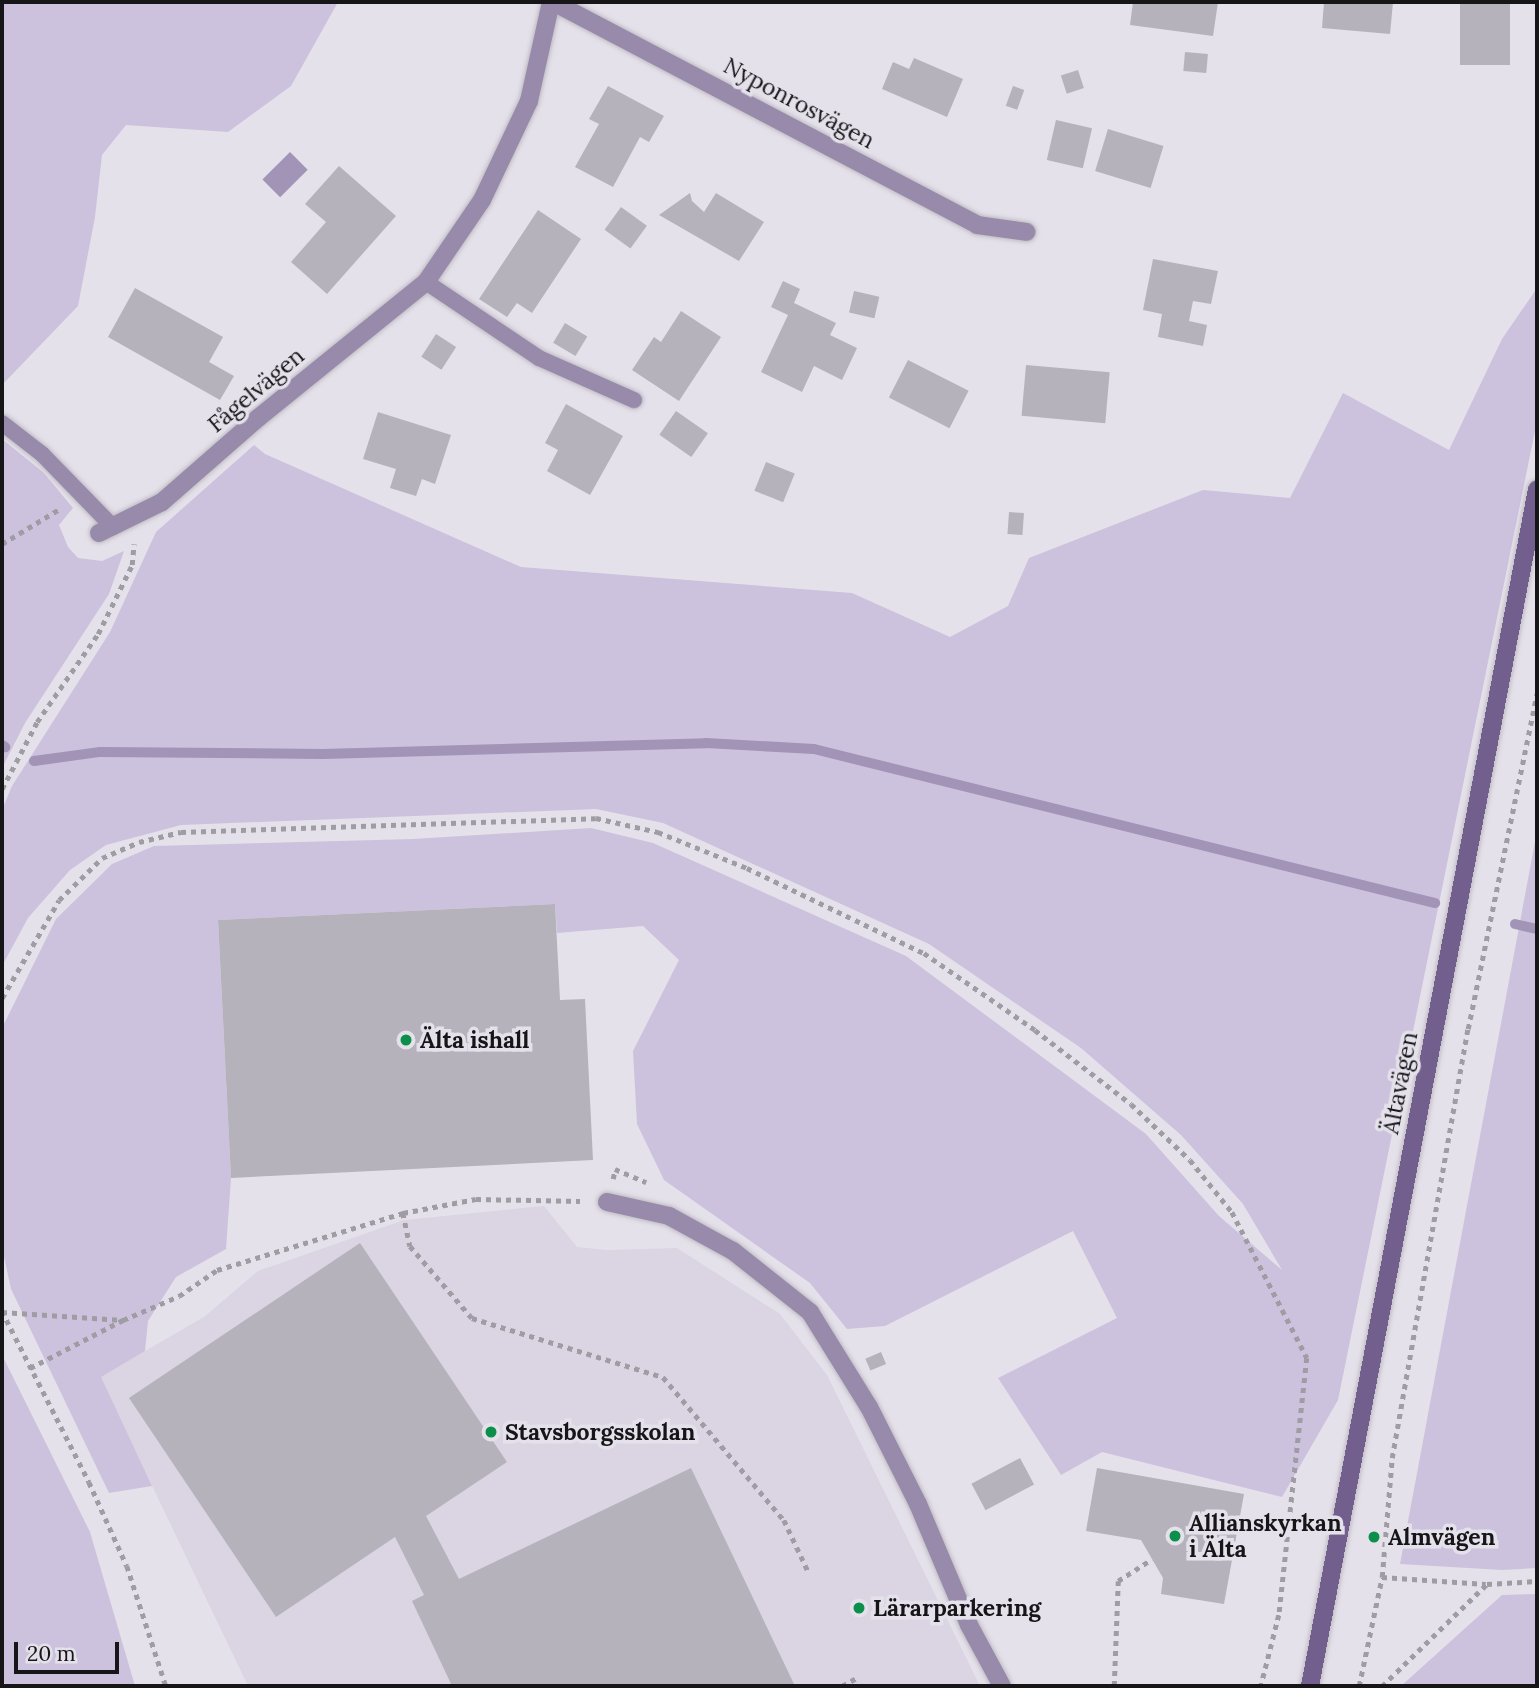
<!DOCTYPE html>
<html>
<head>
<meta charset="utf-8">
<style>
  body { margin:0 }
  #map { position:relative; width:1539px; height:1688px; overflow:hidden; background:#e5e1ea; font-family:Lora,serif }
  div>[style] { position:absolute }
  .built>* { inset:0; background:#dad4e3 }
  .green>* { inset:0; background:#ccc2dd }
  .water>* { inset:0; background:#a194b6; transform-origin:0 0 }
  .stream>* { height:10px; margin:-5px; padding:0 5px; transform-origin:5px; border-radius:5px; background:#a194b6 }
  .building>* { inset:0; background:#b5b2bb; transform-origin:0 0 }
  .path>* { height:4.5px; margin-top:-2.25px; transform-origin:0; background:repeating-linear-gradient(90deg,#9f9ca3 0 5px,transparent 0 10px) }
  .roads { filter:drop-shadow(0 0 2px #c0bcc4) drop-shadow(0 0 2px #c0bcc4) }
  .service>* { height:16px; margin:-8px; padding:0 8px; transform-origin:8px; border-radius:8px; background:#978aab }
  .minor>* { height:18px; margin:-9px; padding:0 9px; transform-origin:9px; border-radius:9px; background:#978aab }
  .secondary>* { height:18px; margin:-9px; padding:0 9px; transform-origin:9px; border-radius:9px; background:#735f8e }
  .dots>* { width:19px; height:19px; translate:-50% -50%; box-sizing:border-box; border:4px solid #e5e1ea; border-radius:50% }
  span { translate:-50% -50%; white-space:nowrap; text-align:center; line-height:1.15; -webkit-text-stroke:7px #e5e1ea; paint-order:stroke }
  .street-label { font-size:23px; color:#161518 }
  .poi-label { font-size:23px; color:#161518; font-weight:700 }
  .left { translate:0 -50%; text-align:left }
  .frame { position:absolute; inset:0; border:4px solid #161518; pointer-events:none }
  .scale { position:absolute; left:14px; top:1642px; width:105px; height:32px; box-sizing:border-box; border:4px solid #161518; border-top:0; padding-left:9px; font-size:21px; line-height:24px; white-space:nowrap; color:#161518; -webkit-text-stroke:5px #e5e1ea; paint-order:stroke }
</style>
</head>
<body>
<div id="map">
  <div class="built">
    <i style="clip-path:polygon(544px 1206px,577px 1247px,607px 1250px,677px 1248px,780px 1314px,827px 1375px,980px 1686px,248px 1686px,100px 1377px,204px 1317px,258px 1271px,404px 1220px)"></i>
  </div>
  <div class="green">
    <i style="clip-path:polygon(2px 2px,338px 2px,291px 86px,228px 132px,126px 125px,102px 155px,95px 217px,78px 306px,2px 385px)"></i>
    <i style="clip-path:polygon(1537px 288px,1537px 421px,1338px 1400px,1282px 1497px,1102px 1452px,1061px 1475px,998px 1378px,1117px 1318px,1073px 1231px,885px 1326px,847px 1329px,810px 1283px,664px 1180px,637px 1124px,633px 1051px,679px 960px,643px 926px,557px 933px,555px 904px,218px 920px,231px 1178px,226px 1249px,176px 1277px,148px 1321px,145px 1351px,101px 1377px,152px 1486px,109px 1493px,11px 1289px,2px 1247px,2px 1028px,56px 919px,112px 864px,154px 846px,413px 839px,591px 828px,653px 843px,906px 956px,1146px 1134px,1219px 1216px,1282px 1270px,1243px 1204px,1181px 1135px,1081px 1048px,929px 944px,663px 823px,596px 809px,181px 825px,106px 845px,70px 870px,28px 918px,2px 966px,2px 810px,12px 786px,110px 632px,156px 532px,254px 445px,265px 454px,521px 567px,852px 593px,950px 637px,1008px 606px,1029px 558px,1203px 490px,1290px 498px,1343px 393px,1449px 450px,1502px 339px)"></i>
    <i style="clip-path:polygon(2px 439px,44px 473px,73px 508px,59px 525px,68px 547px,78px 558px,102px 561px,124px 551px,109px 594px,25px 723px,2px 768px)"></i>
    <i style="clip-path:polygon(1537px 831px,1537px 1568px,1502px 1570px,1400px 1564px)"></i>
    <i style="clip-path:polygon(2px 1355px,90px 1532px,135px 1686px,10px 1686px,2px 1682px)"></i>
    <i style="clip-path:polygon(1537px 1594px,1537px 1686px,1401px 1686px,1502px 1595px)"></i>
  </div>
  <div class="water">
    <i style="left:290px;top:152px;width:25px;height:39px;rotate:45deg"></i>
  </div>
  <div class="stream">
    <i style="left:2px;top:745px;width:4px;rotate:34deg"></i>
    <i style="left:34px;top:761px;width:67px;rotate:-7.8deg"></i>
    <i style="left:100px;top:752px;width:223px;rotate:0.5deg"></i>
    <i style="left:323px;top:754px;width:383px;rotate:-1.6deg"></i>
    <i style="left:706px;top:743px;width:108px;rotate:3.2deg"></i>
    <i style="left:814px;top:749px;width:640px;rotate:13.93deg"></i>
    <i style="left:1515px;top:924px;width:23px;rotate:13deg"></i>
  </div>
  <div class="building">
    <i style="clip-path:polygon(1133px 2px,1218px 2px,1213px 36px,1130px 25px)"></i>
    <i style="clip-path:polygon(1324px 2px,1393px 2px,1390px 34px,1322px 28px)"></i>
    <i style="left:1460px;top:2px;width:50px;height:63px"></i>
    <i style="left:1185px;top:52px;width:23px;height:19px;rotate:5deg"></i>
    <i style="clip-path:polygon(914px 58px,963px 79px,947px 117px,882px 89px,893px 62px,909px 69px)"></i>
    <i style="left:1078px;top:70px;width:19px;height:18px;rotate:72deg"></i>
    <i style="clip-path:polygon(608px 86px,664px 116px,649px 142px,640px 137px,613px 187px,575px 167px,599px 124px,589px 119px)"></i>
    <i style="left:1013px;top:86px;width:12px;height:21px;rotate:20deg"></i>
    <i style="left:1056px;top:120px;width:37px;height:41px;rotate:13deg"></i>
    <i style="left:1108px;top:129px;width:58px;height:44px;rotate:17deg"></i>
    <i style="clip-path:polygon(339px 166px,396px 216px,327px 294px,291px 262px,326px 222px,305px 204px)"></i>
    <i style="clip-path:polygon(690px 193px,692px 201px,704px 212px,716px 193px,764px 222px,739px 261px,659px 215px)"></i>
    <i style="left:621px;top:207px;width:32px;height:28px;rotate:36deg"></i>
    <i style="clip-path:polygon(538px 210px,581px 239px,532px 313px,517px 303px,507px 317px,479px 299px)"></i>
    <i style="clip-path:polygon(1153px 259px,1218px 271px,1211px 304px,1193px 301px,1189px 321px,1207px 325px,1203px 346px,1158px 337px,1162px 314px,1143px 310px)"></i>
    <i style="clip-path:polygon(783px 281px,800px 289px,794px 303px,836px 323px,830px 335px,857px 348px,842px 380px,814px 366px,802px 392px,761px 372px,788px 315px,771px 307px)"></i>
    <i style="clip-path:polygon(135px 288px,223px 337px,209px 362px,234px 376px,220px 400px,108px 337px)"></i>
    <i style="left:854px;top:291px;width:26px;height:22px;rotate:13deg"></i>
    <i style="clip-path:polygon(681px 311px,721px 337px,679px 401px,632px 370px,654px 337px,661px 342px)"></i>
    <i style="left:565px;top:323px;width:26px;height:23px;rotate:31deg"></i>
    <i style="left:436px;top:334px;width:24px;height:27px;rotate:33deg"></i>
    <i style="left:908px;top:360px;width:68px;height:42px;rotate:27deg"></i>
    <i style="left:1026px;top:365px;width:84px;height:51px;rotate:5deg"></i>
    <i style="clip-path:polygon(566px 404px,623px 436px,590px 495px,547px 471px,558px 450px,545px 443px)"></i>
    <i style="left:676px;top:411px;width:39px;height:29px;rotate:35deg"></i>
    <i style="clip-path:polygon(378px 412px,451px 435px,435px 484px,422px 479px,416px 496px,390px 488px,396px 469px,363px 459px)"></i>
    <i style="left:766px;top:462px;width:31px;height:31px;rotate:22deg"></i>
    <i style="left:1009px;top:512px;width:15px;height:22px;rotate:4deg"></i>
    <i style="clip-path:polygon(555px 904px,560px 1000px,585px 999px,593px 1160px,231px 1178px,218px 920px)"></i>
    <i style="clip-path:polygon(360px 1243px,507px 1462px,426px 1516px,459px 1579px,691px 1468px,794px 1684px,452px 1686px,412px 1601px,424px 1595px,395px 1537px,276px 1617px,129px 1398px)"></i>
    <i style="left:881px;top:1352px;width:13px;height:17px;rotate:67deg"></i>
    <i style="left:1020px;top:1458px;width:30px;height:55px;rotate:62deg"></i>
    <i style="clip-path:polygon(1097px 1468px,1244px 1494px,1224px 1604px,1161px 1594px,1163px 1578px,1141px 1540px,1086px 1531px)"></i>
  </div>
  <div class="path">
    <i style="left:2px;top:544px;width:69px;rotate:-31.4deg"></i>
    <i style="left:2px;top:789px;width:76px;rotate:-62.4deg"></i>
    <i style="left:37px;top:722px;width:107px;rotate:-55.3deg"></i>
    <i style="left:98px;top:634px;width:77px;rotate:-63.8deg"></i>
    <i style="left:132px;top:565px;width:21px;rotate:-85deg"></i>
    <i style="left:2px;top:998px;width:113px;rotate:-59.8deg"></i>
    <i style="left:59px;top:900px;width:60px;rotate:-44.3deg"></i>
    <i style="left:102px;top:858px;width:40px;rotate:-23.4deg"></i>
    <i style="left:139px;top:842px;width:43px;rotate:-13.4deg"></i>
    <i style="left:181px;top:832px;width:415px;rotate:-1.9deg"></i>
    <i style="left:596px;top:818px;width:64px;rotate:12.7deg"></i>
    <i style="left:658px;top:832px;width:96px;rotate:22deg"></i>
    <i style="left:747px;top:868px;width:196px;rotate:25.7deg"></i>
    <i style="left:924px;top:953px;width:135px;rotate:34.7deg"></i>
    <i style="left:1035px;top:1030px;width:121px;rotate:37.6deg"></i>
    <i style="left:1131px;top:1104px;width:81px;rotate:43.5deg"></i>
    <i style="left:1190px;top:1160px;width:67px;rotate:51.1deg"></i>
    <i style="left:1232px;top:1212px;width:164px;rotate:62.8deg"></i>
    <i style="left:1307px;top:1358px;width:259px;rotate:96.2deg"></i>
    <i style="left:1279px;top:1615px;width:73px;rotate:104.2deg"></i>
    <i style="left:613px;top:1179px;width:10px;rotate:-79deg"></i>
    <i style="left:615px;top:1169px;width:34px;rotate:23deg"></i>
    <i style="left:403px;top:1213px;width:34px;rotate:78deg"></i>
    <i style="left:410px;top:1246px;width:95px;rotate:49.3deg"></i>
    <i style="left:472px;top:1318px;width:200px;rotate:17.2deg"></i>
    <i style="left:663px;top:1377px;width:187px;rotate:49.8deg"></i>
    <i style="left:784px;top:1520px;width:56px;rotate:64.8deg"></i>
    <i style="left:2px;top:1311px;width:192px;rotate:63deg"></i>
    <i style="left:89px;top:1482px;width:92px;rotate:65.7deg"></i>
    <i style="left:127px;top:1566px;width:126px;rotate:72deg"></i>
    <i style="left:2px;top:1312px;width:121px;rotate:3.8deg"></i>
    <i style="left:123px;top:1320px;width:61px;rotate:-23.2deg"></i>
    <i style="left:179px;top:1296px;width:46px;rotate:-34.4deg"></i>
    <i style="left:217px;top:1270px;width:195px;rotate:-17deg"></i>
    <i style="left:403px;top:1213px;width:74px;rotate:-10.9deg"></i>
    <i style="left:476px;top:1199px;width:104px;rotate:1.1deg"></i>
    <i style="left:30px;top:1368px;width:105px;rotate:-27.3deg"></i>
    <i style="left:1382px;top:1577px;width:104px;rotate:3.9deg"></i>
    <i style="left:842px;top:1686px;width:18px;rotate:-29deg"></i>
    <i style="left:1114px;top:1686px;width:105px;rotate:-87.8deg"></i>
    <i style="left:1118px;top:1581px;width:40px;rotate:-32.9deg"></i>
    <i style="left:1359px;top:1686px;width:111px;rotate:-78.1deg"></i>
    <i style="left:1382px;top:1577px;width:119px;rotate:-85.2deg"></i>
    <i style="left:1392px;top:1458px;width:436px;rotate:-80deg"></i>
    <i style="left:1468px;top:1029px;width:342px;rotate:-78.4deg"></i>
    <i style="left:1382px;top:1686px;width:146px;rotate:-44.2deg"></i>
    <i style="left:1487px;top:1584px;width:50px;rotate:-3.4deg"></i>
  </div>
  <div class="roads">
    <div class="service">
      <i style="left:426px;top:282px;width:136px;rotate:33.9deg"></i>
      <i style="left:539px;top:358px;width:104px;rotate:23.9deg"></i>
      <i style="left:2px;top:423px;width:51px;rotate:37.8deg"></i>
      <i style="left:42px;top:454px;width:102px;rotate:45.8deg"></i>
    </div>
    <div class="minor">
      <i style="left:553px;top:2px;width:479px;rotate:27.7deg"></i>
      <i style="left:977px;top:225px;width:50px;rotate:8deg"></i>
      <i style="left:99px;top:533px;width:70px;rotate:-26.2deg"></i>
      <i style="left:162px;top:502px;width:128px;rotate:-41.2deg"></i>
      <i style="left:258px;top:418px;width:216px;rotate:-39deg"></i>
      <i style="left:426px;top:282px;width:99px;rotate:-55.7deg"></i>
      <i style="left:482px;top:200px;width:110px;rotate:-64.6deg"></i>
      <i style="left:529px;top:101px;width:101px;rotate:-77.5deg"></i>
      <i style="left:607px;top:1202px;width:64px;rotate:12.7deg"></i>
      <i style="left:669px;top:1216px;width:73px;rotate:28.7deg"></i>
      <i style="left:733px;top:1251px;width:98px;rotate:38.4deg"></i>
      <i style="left:810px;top:1312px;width:112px;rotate:58.2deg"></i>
      <i style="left:869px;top:1407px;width:109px;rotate:63.2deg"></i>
      <i style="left:918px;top:1504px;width:131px;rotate:67.1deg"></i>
      <i style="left:969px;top:1625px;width:69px;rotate:61.6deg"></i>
    </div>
    <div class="secondary">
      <i style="left:1310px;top:1686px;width:1218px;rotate:-79.26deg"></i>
    </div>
  </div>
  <div class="dots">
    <i style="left:406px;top:1040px;background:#0d8f4c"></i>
    <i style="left:491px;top:1432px;background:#0d8f4c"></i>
    <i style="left:1175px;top:1536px;background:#0d8f4c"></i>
    <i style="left:1374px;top:1537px;background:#0d8f4c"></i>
    <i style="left:859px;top:1608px;background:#0d8f4c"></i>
  </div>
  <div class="street-label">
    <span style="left:799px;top:103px;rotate:28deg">Nyponrosvägen</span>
    <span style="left:256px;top:390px;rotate:-40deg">Fågelvägen</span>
    <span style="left:1400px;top:1083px;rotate:-79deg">Ältavägen</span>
  </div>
  <div class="poi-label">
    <span class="left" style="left:420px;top:1040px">Älta ishall</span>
    <span class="left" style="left:505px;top:1432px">Stavsborgsskolan</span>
    <span class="left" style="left:1189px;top:1536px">Allianskyrkan<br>i Älta</span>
    <span class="left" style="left:1388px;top:1537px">Almvägen</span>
    <span class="left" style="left:873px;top:1608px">Lärarparkering</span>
  </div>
  <div class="frame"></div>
  <div class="scale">20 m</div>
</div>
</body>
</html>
